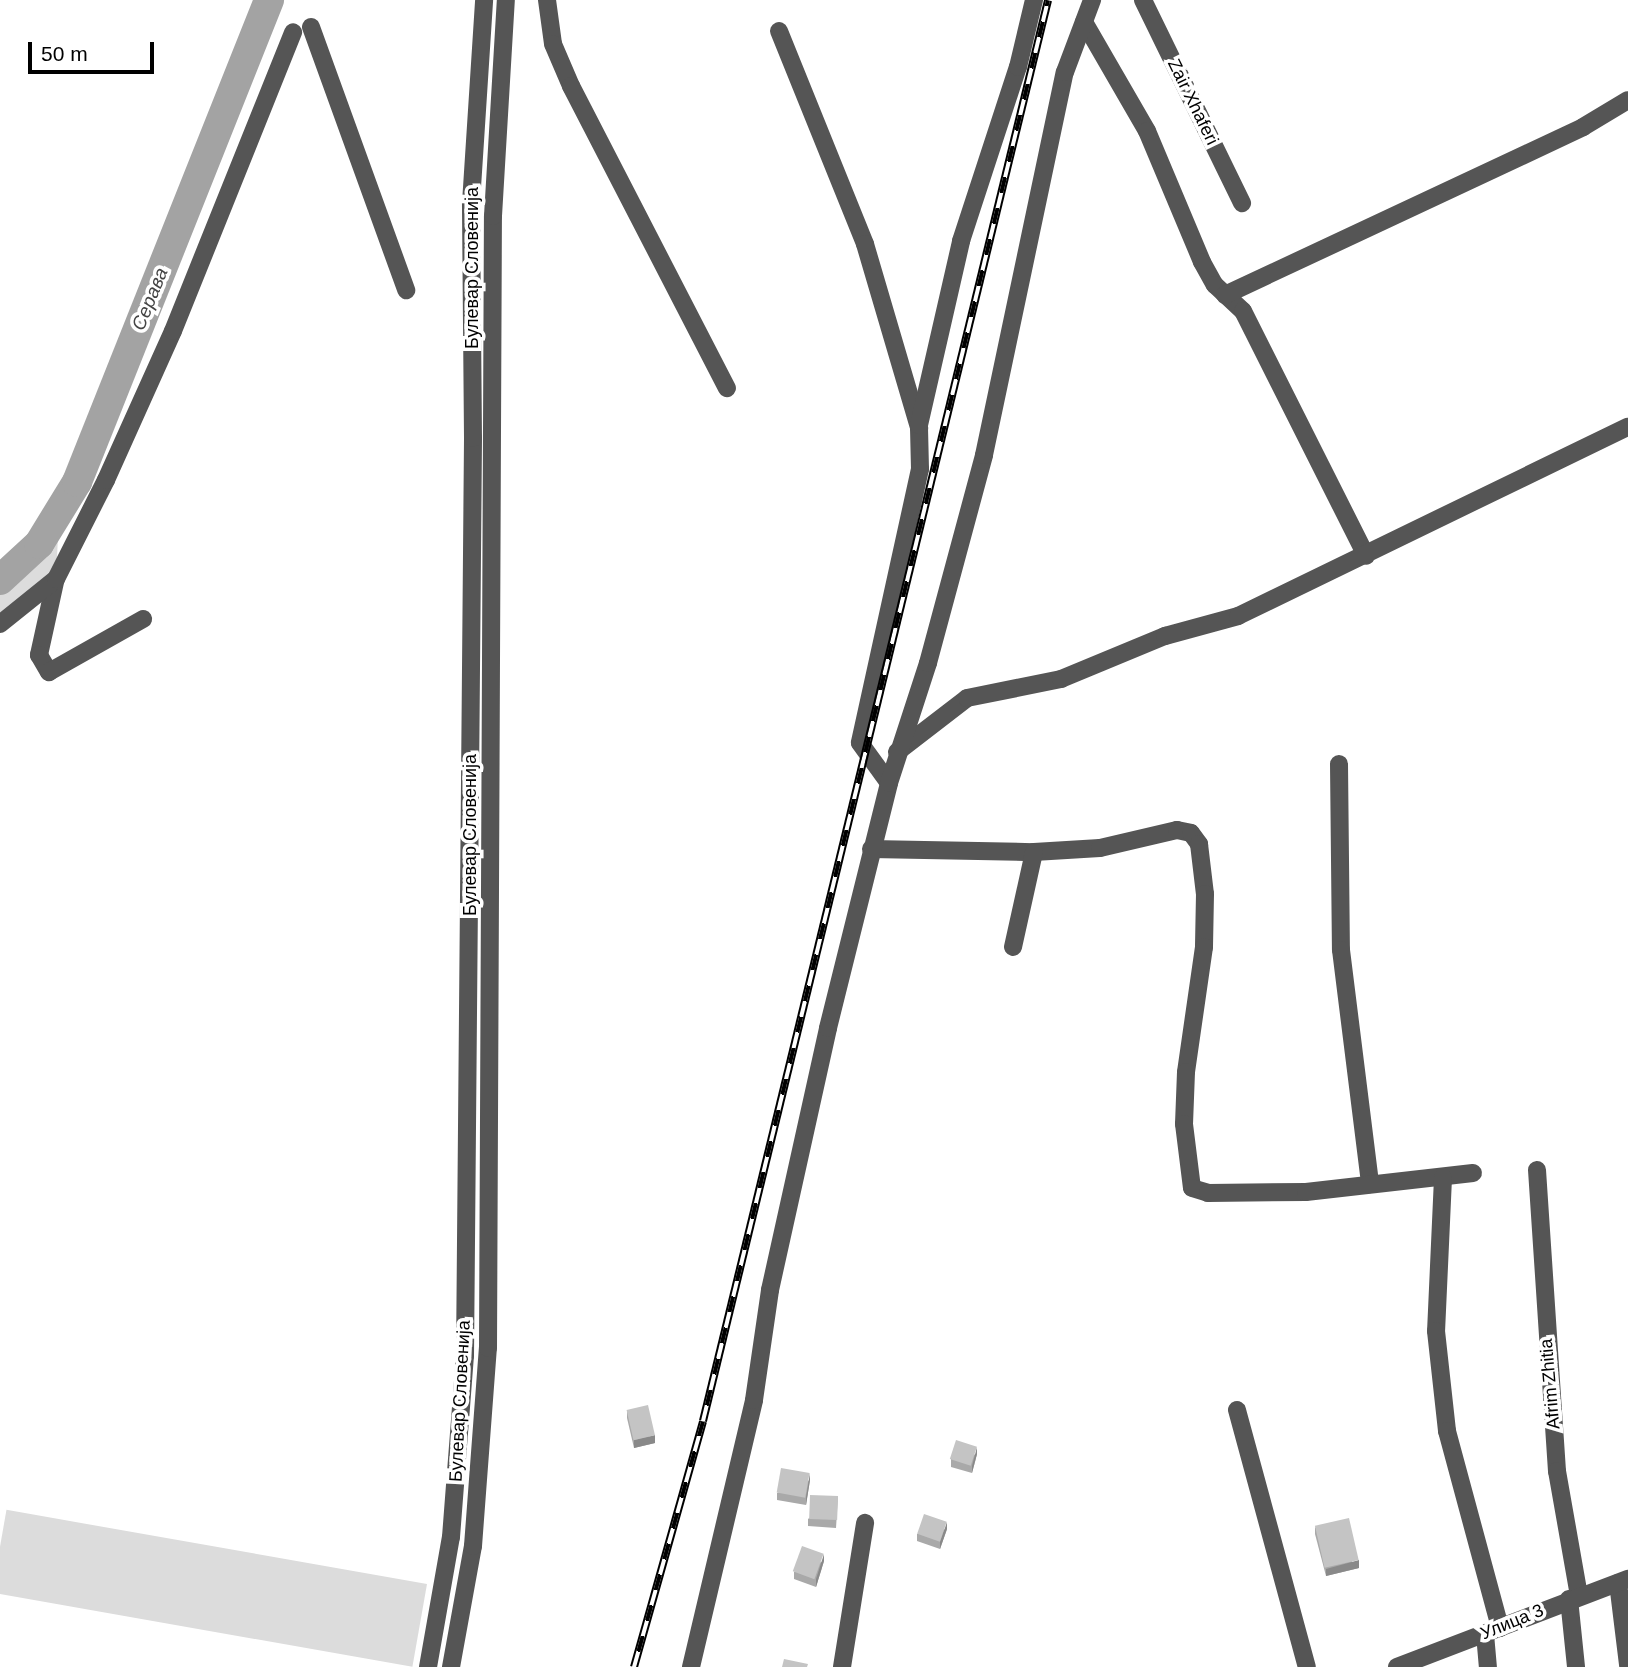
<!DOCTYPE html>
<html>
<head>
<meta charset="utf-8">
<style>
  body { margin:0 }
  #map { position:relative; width:1628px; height:1667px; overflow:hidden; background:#fff; font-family:Helvetica,sans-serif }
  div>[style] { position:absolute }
  .green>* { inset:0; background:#dcdcdc; transform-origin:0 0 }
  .river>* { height:30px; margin:-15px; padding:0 15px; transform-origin:15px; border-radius:15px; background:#a3a3a3 }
  .minor>* { height:18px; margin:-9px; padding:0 9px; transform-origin:9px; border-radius:9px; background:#555 }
  .rail>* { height:8px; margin-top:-4px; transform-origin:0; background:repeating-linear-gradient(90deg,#fff 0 16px,#000 0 32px); box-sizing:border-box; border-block:2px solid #000 }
  .wall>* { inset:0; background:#a9a9a9 }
  .shaded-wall>* { inset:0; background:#898989 }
  .building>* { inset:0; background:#c4c4c4; transform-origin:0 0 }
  span { translate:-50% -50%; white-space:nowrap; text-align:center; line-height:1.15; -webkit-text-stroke:7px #fff; paint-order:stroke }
  .street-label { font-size:18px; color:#000 }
  .water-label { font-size:19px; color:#444; font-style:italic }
  .scale { position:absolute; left:28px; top:42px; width:126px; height:32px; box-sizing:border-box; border:4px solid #000; border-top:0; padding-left:9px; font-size:21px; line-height:24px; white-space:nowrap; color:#000; -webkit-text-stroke:5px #fff; paint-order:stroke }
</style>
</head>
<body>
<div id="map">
  <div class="green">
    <i style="clip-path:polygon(59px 515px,56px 579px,0 624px,0 580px,39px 544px)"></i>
    <i style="left:427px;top:1584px;width:84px;height:427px;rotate:100deg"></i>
  </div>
  <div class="river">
    <i style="left:0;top:580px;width:53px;rotate:-42.7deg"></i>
    <i style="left:39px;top:544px;width:73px;rotate:-58.5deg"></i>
    <i style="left:77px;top:482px;width:519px;rotate:-68.28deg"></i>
  </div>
  <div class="minor">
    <i style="left:547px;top:0;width:44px;rotate:82.2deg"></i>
    <i style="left:553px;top:44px;width:46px;rotate:66.8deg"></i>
    <i style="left:571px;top:86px;width:340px;rotate:62.7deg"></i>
    <i style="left:1143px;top:0;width:226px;rotate:64deg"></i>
    <i style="left:1084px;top:22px;width:126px;rotate:60deg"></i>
    <i style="left:1147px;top:131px;width:142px;rotate:67.2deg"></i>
    <i style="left:1202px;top:262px;width:26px;rotate:61deg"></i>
    <i style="left:1215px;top:285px;width:38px;rotate:43deg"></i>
    <i style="left:1243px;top:311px;width:274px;rotate:63.3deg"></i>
    <i style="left:311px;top:27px;width:280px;rotate:70.1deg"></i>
    <i style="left:779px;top:31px;width:230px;rotate:68deg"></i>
    <i style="left:865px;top:244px;width:192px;rotate:73.6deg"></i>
    <i style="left:919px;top:428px;width:41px;rotate:88.6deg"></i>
    <i style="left:920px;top:469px;width:280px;rotate:102.4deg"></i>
    <i style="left:860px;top:743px;width:49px;rotate:54.1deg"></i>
    <i style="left:1225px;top:295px;width:395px;rotate:-25.1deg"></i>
    <i style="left:1583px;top:127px;width:52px;rotate:-31deg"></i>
    <i style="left:919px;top:425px;width:189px;rotate:-77.1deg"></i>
    <i style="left:961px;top:241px;width:183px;rotate:-71.9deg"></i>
    <i style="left:1018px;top:67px;width:69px;rotate:-76.6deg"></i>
    <i style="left:55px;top:582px;width:75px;rotate:102.4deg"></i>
    <i style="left:39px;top:655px;width:20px;rotate:60deg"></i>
    <i style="left:49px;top:672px;width:108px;rotate:-29.4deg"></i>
    <i style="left:0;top:624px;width:72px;rotate:-38.8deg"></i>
    <i style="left:56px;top:579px;width:111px;rotate:-63.2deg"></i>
    <i style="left:106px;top:480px;width:163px;rotate:-65.8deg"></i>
    <i style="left:173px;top:331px;width:322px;rotate:-68.1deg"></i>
    <i style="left:897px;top:752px;width:88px;rotate:-37.6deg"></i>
    <i style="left:967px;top:698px;width:96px;rotate:-11.4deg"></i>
    <i style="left:1061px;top:679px;width:113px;rotate:-22.5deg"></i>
    <i style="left:1165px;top:636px;width:76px;rotate:-15.3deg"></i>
    <i style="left:1238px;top:616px;width:433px;rotate:-25.9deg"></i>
    <i style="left:1339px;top:764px;width:186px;rotate:89.4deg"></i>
    <i style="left:1341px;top:950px;width:236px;rotate:82.9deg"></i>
    <i style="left:871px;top:849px;width:163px;rotate:1.1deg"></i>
    <i style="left:1034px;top:852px;width:66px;rotate:-3.5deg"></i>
    <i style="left:1100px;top:848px;width:79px;rotate:-13.2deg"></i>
    <i style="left:1177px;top:830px;width:14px;rotate:12deg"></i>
    <i style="left:1191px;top:833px;width:14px;rotate:54deg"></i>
    <i style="left:1199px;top:844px;width:50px;rotate:83.2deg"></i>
    <i style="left:1205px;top:894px;width:53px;rotate:91.1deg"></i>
    <i style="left:1204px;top:947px;width:126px;rotate:98.2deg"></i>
    <i style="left:1186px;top:1072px;width:52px;rotate:92.2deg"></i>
    <i style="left:1184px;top:1124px;width:64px;rotate:82.9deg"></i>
    <i style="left:1192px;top:1188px;width:17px;rotate:17deg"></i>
    <i style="left:1208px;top:1193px;width:98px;rotate:-0.6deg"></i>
    <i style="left:1306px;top:1192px;width:168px;rotate:-6.5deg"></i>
    <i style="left:1013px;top:947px;width:97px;rotate:-77.5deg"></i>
    <i style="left:1537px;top:1170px;width:302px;rotate:86.2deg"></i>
    <i style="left:1557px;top:1471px;width:127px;rotate:80deg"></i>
    <i style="left:1443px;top:1178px;width:153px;rotate:92.6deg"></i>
    <i style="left:1436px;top:1331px;width:101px;rotate:83.7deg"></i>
    <i style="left:1447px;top:1431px;width:204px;rotate:74.9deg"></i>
    <i style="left:1237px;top:1410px;width:266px;rotate:74.8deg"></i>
    <i style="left:1618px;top:1583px;width:83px;rotate:83deg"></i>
    <i style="left:1569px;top:1599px;width:68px;rotate:84.1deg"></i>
    <i style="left:1485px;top:1634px;width:33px;rotate:85deg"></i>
    <i style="left:428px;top:1667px;width:132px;rotate:-80deg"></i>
    <i style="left:451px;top:1537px;width:182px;rotate:-85.6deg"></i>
    <i style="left:465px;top:1356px;width:918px;rotate:-89.5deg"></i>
    <i style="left:473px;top:438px;width:235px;rotate:-90.5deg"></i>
    <i style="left:471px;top:203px;width:203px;rotate:-86.3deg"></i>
    <i style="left:451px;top:1667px;width:123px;rotate:-79.7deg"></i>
    <i style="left:473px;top:1546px;width:199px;rotate:-85.7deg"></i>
    <i style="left:488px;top:1348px;width:1132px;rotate:-89.75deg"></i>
    <i style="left:493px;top:216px;width:216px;rotate:-86.6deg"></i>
    <i style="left:691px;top:1667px;width:274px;rotate:-76.7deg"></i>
    <i style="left:754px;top:1400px;width:111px;rotate:-81.7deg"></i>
    <i style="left:770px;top:1290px;width:268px;rotate:-77.5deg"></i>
    <i style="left:828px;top:1028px;width:252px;rotate:-76deg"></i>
    <i style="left:889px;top:783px;width:126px;rotate:-72deg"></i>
    <i style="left:928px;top:663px;width:215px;rotate:-74.9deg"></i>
    <i style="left:984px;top:455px;width:391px;rotate:-78.1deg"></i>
    <i style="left:1065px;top:72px;width:77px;rotate:-69.4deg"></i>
    <i style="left:842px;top:1667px;width:146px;rotate:-80.9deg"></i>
    <i style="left:1397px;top:1667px;width:247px;rotate:-20.9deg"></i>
  </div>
  <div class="rail">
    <i style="left:634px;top:1667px;width:255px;rotate:-74.3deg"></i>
    <i style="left:703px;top:1421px;width:1462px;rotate:-76.35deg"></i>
  </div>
  <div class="wall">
    <i style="clip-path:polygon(627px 1410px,655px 1443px,634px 1448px,627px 1418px)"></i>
    <i style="clip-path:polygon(977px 1454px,972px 1473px,951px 1467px,951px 1459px)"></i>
    <i style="clip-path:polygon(810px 1480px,806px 1505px,777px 1500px,777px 1493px)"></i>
    <i style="clip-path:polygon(838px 1496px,836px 1528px,808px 1526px,808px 1519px)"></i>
    <i style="clip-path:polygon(1315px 1527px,1359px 1568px,1326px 1576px,1315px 1534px)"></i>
    <i style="clip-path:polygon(947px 1529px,940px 1549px,917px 1541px,917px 1534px)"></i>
    <i style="clip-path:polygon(824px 1561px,816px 1587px,794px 1579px,794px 1572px)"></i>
  </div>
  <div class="shaded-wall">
    <i style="clip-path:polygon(655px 1435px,655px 1443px,634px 1448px,634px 1440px)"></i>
    <i style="clip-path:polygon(977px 1447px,977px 1454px,972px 1473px,972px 1466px)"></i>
    <i style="clip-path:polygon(810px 1473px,810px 1480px,806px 1505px,806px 1497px)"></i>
    <i style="clip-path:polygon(947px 1522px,947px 1529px,940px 1549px,940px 1542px)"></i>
    <i style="clip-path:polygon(824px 1554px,824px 1561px,816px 1587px,816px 1579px)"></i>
    <i style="clip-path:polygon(1359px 1560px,1359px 1568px,1326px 1576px,1326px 1569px)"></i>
  </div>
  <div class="building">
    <i style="left:648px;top:1405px;width:31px;height:22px;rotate:77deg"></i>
    <i style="left:956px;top:1440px;width:22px;height:20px;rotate:18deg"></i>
    <i style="left:781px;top:1468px;width:29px;height:25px;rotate:10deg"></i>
    <i style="left:810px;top:1495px;width:28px;height:24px;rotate:2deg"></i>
    <i style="left:924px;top:1514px;width:24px;height:21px;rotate:19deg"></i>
    <i style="left:1349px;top:1518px;width:43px;height:35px;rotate:77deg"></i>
    <i style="left:802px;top:1546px;width:23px;height:27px;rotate:20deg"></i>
    <i style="clip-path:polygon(784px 1659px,808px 1664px,807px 1667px,782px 1667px)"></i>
  </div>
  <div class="street-label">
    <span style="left:1193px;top:102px;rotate:64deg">Zair Xhaferi</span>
    <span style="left:472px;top:268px;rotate:-90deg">Булевар Словенија</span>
    <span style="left:470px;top:835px;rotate:-90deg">Булевар Словенија</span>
    <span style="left:1550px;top:1384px;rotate:-95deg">Afrim Zhitia</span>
    <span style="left:460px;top:1401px;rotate:-87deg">Булевар Словенија</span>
    <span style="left:1512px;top:1622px;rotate:-22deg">Улица 3</span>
  </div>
  <div class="water-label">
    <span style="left:150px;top:299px;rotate:-68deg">Серава</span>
  </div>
  <div class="scale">50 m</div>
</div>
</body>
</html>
